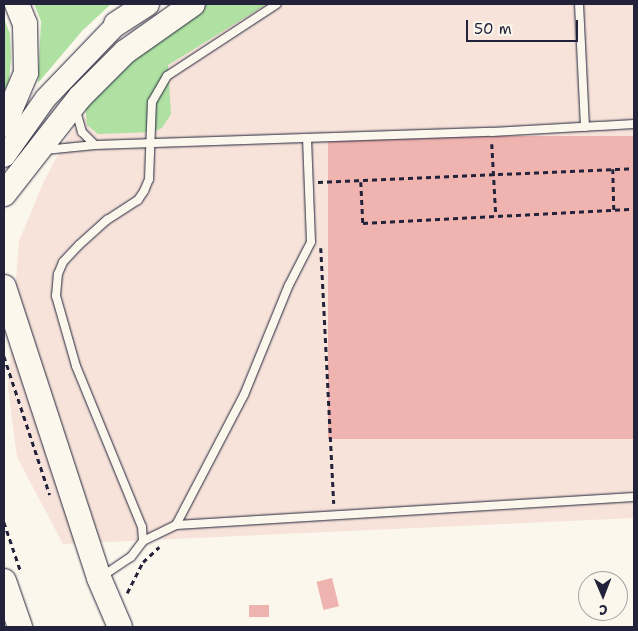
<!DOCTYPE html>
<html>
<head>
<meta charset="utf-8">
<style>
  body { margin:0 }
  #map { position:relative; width:638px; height:631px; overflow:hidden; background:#fbf7ec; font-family:"Shantell Sans",sans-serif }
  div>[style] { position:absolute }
  .built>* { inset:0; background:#f7e3da }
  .green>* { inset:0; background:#afe1a2 }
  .building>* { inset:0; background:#efb4b0; transform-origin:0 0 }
  .path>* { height:2.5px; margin-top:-1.25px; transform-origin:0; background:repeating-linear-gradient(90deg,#22223b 0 5px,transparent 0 9px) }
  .roads { filter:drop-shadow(0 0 1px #22223b) drop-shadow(0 0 1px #22223b) }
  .service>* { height:8px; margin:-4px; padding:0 4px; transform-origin:4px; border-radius:4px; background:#fbf7ec }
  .secondary>* { height:21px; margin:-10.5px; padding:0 10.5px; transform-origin:10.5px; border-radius:10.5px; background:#fbf7ec }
  .primary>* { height:24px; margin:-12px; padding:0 12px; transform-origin:12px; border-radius:12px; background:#fbf7ec }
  span { translate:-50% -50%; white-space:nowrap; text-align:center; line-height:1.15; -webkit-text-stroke:4px #fbf7ec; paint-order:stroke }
  .frame { position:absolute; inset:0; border:5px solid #22223b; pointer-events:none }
  .north { position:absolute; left:578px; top:571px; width:50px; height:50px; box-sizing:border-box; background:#fbf7ec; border:1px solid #a4a2a5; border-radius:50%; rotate:179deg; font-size:14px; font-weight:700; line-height:20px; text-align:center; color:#22223b }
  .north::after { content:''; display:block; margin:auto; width:18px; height:22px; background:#22223b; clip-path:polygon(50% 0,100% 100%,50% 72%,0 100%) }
  .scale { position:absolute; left:466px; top:20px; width:112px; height:22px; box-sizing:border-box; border:2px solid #22223b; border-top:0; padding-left:6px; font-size:15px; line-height:18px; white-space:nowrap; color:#22223b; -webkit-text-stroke:4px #fbf7ec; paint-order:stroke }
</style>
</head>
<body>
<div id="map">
  <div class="built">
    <i style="clip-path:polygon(221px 4px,634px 4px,634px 518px,63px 544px,17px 457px,8px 388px,19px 241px,44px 181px,67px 138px,83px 118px,119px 80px)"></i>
  </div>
  <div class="green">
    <i style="clip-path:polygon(34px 4px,111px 4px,82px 31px,38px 83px,41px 21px)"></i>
    <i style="clip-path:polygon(200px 4px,267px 4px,168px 65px,171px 114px,162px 128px,153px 132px,98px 134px,87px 125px,85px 103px,114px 68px)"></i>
    <i style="clip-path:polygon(4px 18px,10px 34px,11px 59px,9px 81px,4px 91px)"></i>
  </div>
  <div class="building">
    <i style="left:634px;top:136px;width:303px;height:306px;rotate:90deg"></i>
    <i style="left:332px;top:578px;width:29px;height:16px;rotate:76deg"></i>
    <i style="left:249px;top:605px;width:20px;height:12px"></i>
  </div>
  <div class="path">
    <i style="left:492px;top:144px;width:72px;rotate:86.8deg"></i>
    <i style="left:613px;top:169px;width:41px;rotate:88.6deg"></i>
    <i style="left:318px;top:182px;width:316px;rotate:-2.5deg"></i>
    <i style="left:361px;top:182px;width:41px;rotate:87.2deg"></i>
    <i style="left:363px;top:223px;width:271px;rotate:-3deg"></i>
    <i style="left:321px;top:248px;width:256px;rotate:87.1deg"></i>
    <i style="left:4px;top:356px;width:146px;rotate:71.7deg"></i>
    <i style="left:4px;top:522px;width:53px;rotate:71.2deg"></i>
    <i style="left:127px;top:593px;width:35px;rotate:-63deg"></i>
    <i style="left:143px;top:562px;width:22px;rotate:-43deg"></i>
  </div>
  <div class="roads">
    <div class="service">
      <i style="left:579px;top:4px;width:123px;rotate:87.2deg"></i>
      <i style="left:76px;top:111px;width:22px;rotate:74deg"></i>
      <i style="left:82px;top:132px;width:18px;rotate:45deg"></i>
      <i style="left:45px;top:150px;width:50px;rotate:-5.7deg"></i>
      <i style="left:95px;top:145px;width:397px;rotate:-1.9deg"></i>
      <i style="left:492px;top:132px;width:142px;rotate:-3.2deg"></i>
      <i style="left:176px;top:525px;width:147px;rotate:-62.4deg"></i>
      <i style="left:244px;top:395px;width:119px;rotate:-67.8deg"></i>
      <i style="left:289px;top:285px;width:48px;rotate:-62.9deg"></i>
      <i style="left:311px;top:242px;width:104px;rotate:-92.2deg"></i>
      <i style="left:143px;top:541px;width:37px;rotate:-26deg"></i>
      <i style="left:176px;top:525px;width:459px;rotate:-3.5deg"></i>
      <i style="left:101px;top:577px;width:36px;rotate:-34deg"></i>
      <i style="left:131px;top:557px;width:20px;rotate:-53deg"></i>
      <i style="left:143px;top:541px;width:14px;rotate:-94deg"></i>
      <i style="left:142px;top:527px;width:174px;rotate:-112.3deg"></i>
      <i style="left:76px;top:366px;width:73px;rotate:-105.9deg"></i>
      <i style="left:56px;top:296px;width:22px;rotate:-85deg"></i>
      <i style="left:58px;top:274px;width:13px;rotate:-67deg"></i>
      <i style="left:63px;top:262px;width:23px;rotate:-47deg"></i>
      <i style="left:79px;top:245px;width:38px;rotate:-42deg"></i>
      <i style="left:107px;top:220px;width:37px;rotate:-33deg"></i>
      <i style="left:138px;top:200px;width:11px;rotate:-56deg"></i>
      <i style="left:144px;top:191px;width:13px;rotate:-67deg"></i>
      <i style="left:149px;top:179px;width:77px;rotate:-87.8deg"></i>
      <i style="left:152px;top:102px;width:30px;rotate:-60deg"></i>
      <i style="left:167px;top:76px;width:131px;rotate:-33.2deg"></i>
    </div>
    <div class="secondary">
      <i style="left:4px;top:156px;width:71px;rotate:-54.7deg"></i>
      <i style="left:45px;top:98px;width:103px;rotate:-46.2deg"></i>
    </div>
    <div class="primary">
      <i style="left:116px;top:24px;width:37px;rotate:-33deg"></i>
      <i style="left:4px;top:125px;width:56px;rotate:-67.1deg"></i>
      <i style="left:26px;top:73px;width:49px;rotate:-91.2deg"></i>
      <i style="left:25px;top:24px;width:22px;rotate:-112deg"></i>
      <i style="left:4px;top:194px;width:123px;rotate:-51.9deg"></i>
      <i style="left:80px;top:97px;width:64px;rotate:-45deg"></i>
      <i style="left:125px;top:52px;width:83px;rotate:-35.2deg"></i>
      <i style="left:4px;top:287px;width:306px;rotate:71.9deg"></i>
      <i style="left:99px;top:578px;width:53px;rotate:66.8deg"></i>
      <i style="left:4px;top:581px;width:49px;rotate:70.8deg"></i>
    </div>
  </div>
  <div class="frame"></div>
  <div class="north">С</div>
  <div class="scale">50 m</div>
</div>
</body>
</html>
